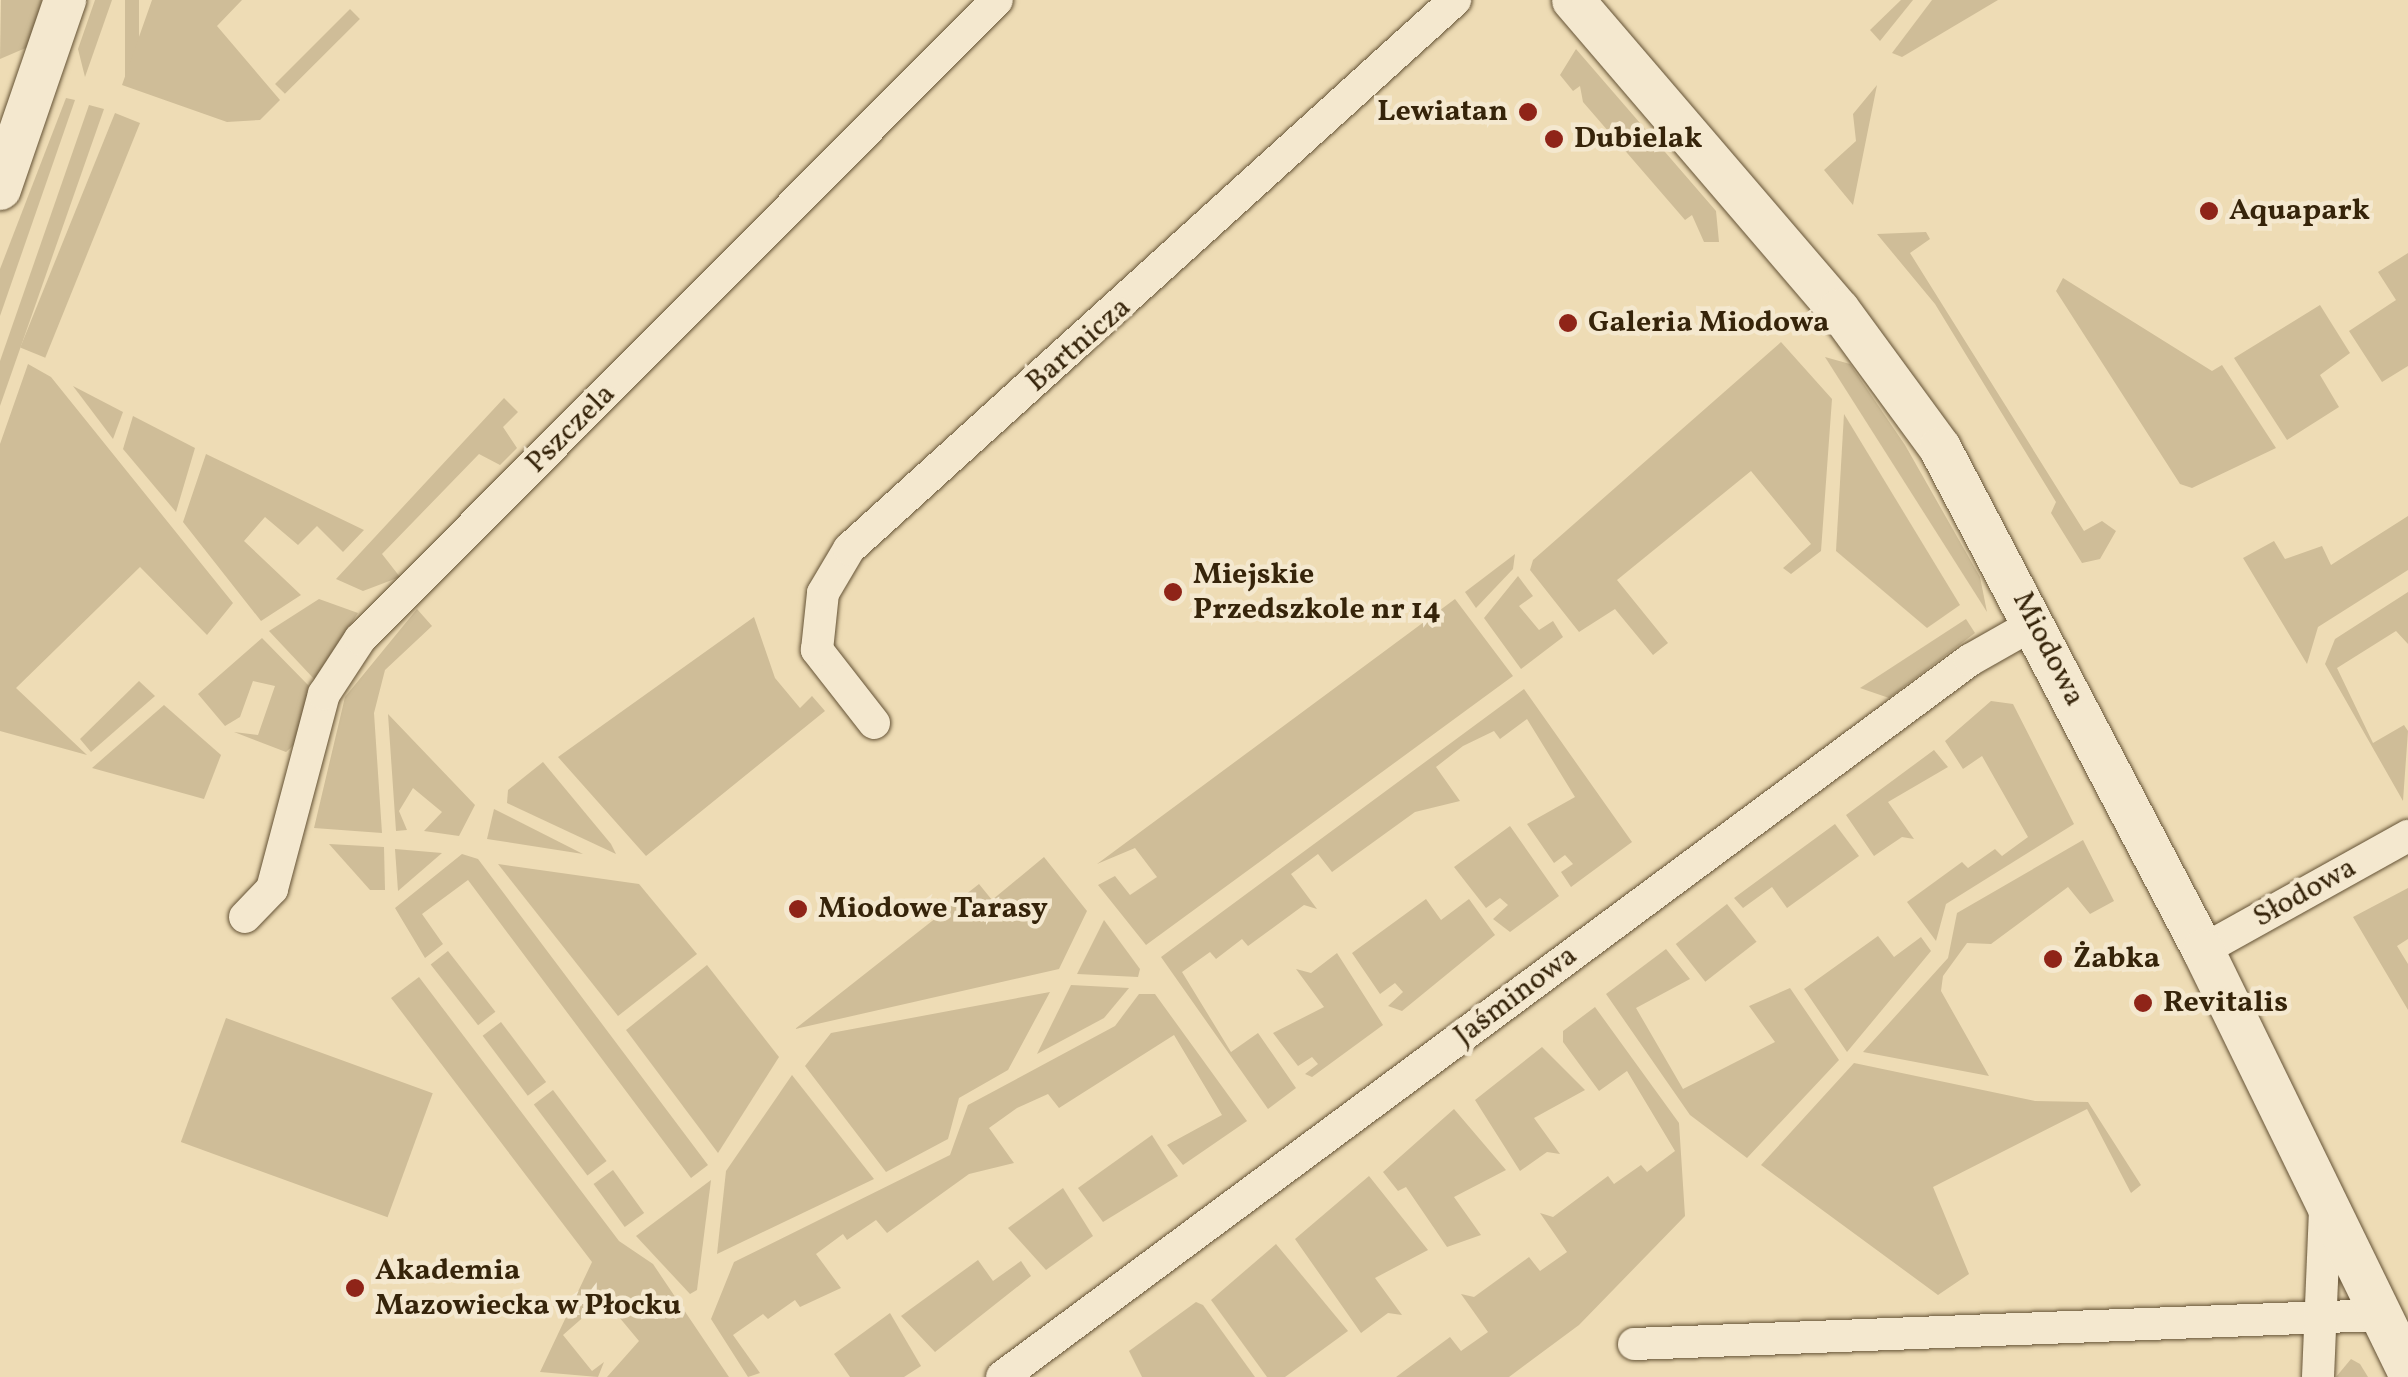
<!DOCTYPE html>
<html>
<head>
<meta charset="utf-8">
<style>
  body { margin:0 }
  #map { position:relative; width:2408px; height:1377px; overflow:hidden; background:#eedcb5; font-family:Vollkorn,serif }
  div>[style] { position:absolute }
  .green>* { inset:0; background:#cfbd98; transform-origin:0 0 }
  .roads { filter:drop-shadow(0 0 2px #645235) drop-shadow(0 0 2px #645235) }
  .minor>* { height:32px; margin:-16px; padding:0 16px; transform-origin:16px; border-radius:16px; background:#f4e8cf }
  .tertiary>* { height:42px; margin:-21px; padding:0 21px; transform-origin:21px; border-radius:21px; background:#f4e8cf }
  .dots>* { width:28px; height:28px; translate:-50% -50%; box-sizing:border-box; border:5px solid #f4e8cf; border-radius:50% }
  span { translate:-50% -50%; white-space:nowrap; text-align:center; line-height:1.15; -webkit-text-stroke:9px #f4e8cf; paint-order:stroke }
  .poi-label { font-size:30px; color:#36240a; font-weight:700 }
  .right { translate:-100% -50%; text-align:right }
  .left { translate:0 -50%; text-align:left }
  .street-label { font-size:30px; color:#36240a }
</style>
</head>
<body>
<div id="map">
  <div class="green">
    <i style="clip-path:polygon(1px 0,42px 0,28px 47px,0 59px)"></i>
    <i style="clip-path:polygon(95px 0,112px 0,85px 77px,78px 49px)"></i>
    <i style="left:125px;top:0;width:14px;height:84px"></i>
    <i style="clip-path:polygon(152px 0,242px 0,217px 26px,280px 100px,260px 120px,227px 122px,122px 85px)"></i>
    <i style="clip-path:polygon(1901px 0,1913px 0,1880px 41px,1870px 30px)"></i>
    <i style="clip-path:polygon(1932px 0,1998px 0,1902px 57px,1892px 53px)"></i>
    <i style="left:350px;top:9px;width:14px;height:106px;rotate:45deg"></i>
    <i style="clip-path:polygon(1576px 49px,1716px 211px,1719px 242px,1704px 242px,1692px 215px,1685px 220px,1583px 102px,1580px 86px,1573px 91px,1560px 75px)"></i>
    <i style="clip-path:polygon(1877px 85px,1853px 205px,1824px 170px,1856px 141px,1853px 114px)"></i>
    <i style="clip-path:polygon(66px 98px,75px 100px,0 316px,0 269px)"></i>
    <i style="clip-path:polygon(89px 105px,104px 109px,0 406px,0 361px)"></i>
    <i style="left:115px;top:113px;width:27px;height:253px;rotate:22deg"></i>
    <i style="clip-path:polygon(1926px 232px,1930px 239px,1910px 253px,2084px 531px,2102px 521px,2116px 531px,2100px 559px,2082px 563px,2051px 513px,2056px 502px,1935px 304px,1877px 234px)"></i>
    <i style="clip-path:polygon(2408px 253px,2408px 366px,2382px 382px,2349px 331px,2396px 300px,2378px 272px)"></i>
    <i style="clip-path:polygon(2063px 278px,2212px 371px,2222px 365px,2276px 448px,2192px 488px,2180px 484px,2056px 291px)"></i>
    <i style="clip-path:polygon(2320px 305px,2350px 353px,2320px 375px,2339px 407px,2287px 440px,2234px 358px)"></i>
    <i style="clip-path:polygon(1781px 342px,1832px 399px,1821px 551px,1791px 574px,1783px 568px,1811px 544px,1751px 471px,1617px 580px,1668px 643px,1653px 655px,1615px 609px,1579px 632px,1530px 570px,1533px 560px)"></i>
    <i style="clip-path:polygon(1825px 357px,1850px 364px,1905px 445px,1980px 577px,1987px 612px)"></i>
    <i style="clip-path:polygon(28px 364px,51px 377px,233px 603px,207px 635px,140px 567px,16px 688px,87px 755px,0 731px,0 444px)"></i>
    <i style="clip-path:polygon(73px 386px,123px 412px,113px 439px)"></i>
    <i style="clip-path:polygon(504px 398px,518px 412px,503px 427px,517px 448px,500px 465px,479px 454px,382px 554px,400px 577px,363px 591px,336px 579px)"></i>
    <i style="clip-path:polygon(1844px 414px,1960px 605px,1927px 628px,1836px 551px)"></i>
    <i style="clip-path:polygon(133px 416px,195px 448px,176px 512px,123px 449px)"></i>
    <i style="clip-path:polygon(206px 454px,364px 530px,343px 552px,317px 526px,298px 545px,265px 517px,244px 541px,301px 595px,261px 621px,183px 522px)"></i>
    <i style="clip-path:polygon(2408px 516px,2408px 570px,2318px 627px,2307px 664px,2243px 558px,2274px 541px,2285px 559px,2322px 546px,2331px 565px)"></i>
    <i style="clip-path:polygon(1515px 554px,1513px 569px,1476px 608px,1465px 592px)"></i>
    <i style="clip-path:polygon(1518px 576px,1533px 596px,1519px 606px,1539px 630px,1553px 621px,1563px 637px,1521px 669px,1484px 618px)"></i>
    <i style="clip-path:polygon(2408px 592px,2408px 644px,2396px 631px,2337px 668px,2373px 743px,2404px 725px,2408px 731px,2403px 801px,2325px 664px,2335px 639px)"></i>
    <i style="clip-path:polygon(319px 599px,358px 613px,315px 680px,269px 631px)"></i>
    <i style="clip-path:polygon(1455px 599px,1513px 676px,1146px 945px,1098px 885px,1115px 876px,1130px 895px,1157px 877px,1135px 848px,1097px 864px)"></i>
    <i style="clip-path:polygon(417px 609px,432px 626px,385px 670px,374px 713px,382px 833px,314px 828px,345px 697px)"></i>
    <i style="clip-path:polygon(754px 617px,775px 678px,800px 708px,812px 696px,825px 711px,646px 856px,558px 757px)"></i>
    <i style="clip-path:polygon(1966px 619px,1975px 633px,1889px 698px,1860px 688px)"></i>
    <i style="clip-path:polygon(262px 638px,309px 686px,298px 741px,286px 752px,234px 732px,258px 735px,275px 686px,253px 681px,240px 717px,225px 726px,198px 694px)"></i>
    <i style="clip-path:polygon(139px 681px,155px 696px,91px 752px,80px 739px)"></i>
    <i style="clip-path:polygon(1524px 689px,1632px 842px,1571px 887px,1561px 872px,1573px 864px,1565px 855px,1554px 863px,1527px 824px,1575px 797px,1527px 719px,1500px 739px,1494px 731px,1463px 746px,1436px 767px,1460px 801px,1415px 812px,1332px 872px,1318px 854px,1291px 874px,1317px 909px,1304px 905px,1248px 946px,1242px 939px,1216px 959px,1210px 952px,1182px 972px,1231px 1052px,1258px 1033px,1296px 1088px,1268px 1109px,1161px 957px)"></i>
    <i style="clip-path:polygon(1991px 701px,2013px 704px,2074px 824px,1946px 904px,1936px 941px,1907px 902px,1962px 862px,1968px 868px,1995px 849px,2002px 856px,2028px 837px,1982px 756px,1963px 769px,1945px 741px)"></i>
    <i style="clip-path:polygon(164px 705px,221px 755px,204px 799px,92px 768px)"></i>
    <i style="clip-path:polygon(388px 714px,475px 805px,459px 836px,424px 831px,442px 812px,413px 788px,399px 811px,407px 830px,396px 831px)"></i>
    <i style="clip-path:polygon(1934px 750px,1948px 767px,1888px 802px,1914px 839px,1902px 837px,1874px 856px,1846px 815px)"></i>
    <i style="clip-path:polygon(543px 762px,611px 844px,616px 854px,507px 803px,508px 790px)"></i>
    <i style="clip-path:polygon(494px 809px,583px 854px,487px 839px)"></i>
    <i style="clip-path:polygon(1835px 824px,1859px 856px,1787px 908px,1772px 887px,1743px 908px,1734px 898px)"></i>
    <i style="clip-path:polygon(1510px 826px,1559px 896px,1510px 932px,1493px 919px,1508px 905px,1500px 898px,1486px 908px,1454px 867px)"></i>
    <i style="clip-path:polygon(2083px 840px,2114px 901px,2090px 914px,2068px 887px,1991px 944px,1967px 943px,1943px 976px,1941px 991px,1989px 1076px,1863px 1052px,1948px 958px,1957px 913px)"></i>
    <i style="clip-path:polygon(329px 844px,384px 847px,385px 890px,370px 890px)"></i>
    <i style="clip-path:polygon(395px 849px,442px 853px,398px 891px)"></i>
    <i style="clip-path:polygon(462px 854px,478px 859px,708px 1165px,691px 1178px,468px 880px,422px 914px,443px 944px,425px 958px,395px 908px)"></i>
    <i style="clip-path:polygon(1044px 857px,1087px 911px,1059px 969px,795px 1029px,979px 884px,992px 900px)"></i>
    <i style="clip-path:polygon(498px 864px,639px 884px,697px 954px,618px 1016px)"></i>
    <i style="clip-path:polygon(2408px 888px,2408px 939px,2397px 946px,2408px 964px,2408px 1010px,2353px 917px)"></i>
    <i style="clip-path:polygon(1426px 899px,1441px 920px,1469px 899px,1495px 935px,1402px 1011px,1388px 1006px,1403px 992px,1395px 983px,1380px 994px,1352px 953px)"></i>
    <i style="left:1727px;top:904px;width:48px;height:65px;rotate:52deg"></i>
    <i style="clip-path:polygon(1104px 920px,1140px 969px,1138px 977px,1077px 974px)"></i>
    <i style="clip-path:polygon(1878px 936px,1894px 957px,1921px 937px,1931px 951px,1847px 1052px,1804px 989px)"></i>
    <i style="clip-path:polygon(1666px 949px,1690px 979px,1636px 1008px,1683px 1089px,1775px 1042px,1749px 1006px,1790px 988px,1839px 1060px,1747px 1158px,1690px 1115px,1606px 994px)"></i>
    <i style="left:448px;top:951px;width:77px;height:22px;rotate:52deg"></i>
    <i style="clip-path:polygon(1337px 953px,1383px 1025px,1312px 1077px,1305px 1074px,1318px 1064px,1312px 1057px,1298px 1066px,1273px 1033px,1324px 1007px,1296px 969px,1311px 973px)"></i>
    <i style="clip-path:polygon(707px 965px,779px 1057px,718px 1153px,626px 1030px)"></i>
    <i style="clip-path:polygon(419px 977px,619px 1241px,653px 1264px,729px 1377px,607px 1377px,639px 1341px,604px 1299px,563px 1335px,592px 1371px,604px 1362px,598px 1377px,540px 1372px,592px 1262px,391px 998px)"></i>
    <i style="clip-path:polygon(1071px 985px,1129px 988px,1104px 1018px,1037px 1054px)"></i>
    <i style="clip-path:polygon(1050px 992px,1008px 1070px,959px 1098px,948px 1139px,886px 1172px,805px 1066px,831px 1033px)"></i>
    <i style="clip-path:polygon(1139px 994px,1155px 994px,1247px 1121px,1183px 1165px,1167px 1145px,1222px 1115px,1174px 1035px,1059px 1108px,1048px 1094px,1017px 1108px,989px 1128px,1014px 1163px,969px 1174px,887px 1233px,876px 1220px,847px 1240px,843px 1234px,816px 1254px,841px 1288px,800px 1307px,795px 1300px,768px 1319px,763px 1314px,733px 1335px,760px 1373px,748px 1377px,711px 1319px,734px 1262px,950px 1155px,968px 1105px,1115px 1026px)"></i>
    <i style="clip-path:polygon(1595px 1007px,1679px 1123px,1685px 1216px,1579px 1325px,1509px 1377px,1396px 1377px,1450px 1337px,1461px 1351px,1488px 1332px,1461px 1294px,1474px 1297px,1529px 1257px,1540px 1271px,1567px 1252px,1540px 1213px,1553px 1217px,1608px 1176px,1614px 1184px,1641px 1165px,1647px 1172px,1675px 1151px,1627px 1071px,1599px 1091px,1563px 1042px,1563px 1031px)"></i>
    <i style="left:226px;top:1018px;width:220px;height:132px;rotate:20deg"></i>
    <i style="left:501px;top:1022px;width:75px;height:23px;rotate:53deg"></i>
    <i style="clip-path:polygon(1542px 1047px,1585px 1090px,1534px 1118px,1560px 1154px,1547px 1152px,1520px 1171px,1475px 1100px)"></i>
    <i style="clip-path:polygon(1854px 1063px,2035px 1101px,2088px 1102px,2141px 1185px,2131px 1193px,2087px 1109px,1933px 1187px,1969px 1274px,1938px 1295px,1761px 1165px)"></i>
    <i style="clip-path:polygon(792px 1075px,874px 1179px,717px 1254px,726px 1171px)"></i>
    <i style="left:553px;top:1090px;width:89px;height:24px;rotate:53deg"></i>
    <i style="clip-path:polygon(1454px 1109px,1506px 1170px,1454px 1197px,1481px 1235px,1447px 1247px,1406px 1187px,1398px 1191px,1383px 1172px)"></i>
    <i style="clip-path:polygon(1152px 1135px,1178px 1176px,1103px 1222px,1078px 1188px)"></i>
    <i style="left:613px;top:1170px;width:53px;height:24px;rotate:54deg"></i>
    <i style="clip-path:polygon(1369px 1176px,1428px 1250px,1375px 1278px,1402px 1315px,1388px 1313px,1361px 1333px,1295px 1239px)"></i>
    <i style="clip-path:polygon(711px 1180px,697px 1290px,690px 1294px,636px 1236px)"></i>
    <i style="clip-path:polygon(1063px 1188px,1093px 1236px,1046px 1270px,1008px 1228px)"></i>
    <i style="clip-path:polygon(1276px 1244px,1348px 1331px,1285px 1377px,1267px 1377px,1211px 1300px)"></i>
    <i style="clip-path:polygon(978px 1260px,993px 1281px,1021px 1261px,1031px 1276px,935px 1352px,901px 1316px)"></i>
    <i style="clip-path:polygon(1196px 1302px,1203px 1305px,1255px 1377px,1142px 1377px,1129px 1351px)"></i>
    <i style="clip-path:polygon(890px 1313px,921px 1366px,904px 1377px,850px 1377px,834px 1354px)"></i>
    <i style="clip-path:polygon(2351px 1359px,2360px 1364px,2368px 1377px,2336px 1377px)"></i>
  </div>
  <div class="roads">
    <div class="minor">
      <i style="left:874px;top:723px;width:93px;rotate:-128deg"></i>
      <i style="left:817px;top:650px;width:57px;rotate:-84deg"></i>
      <i style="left:823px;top:593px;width:51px;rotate:-59.4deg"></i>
      <i style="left:849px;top:549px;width:818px;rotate:-42.17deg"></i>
      <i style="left:245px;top:917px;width:39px;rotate:-46deg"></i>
      <i style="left:272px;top:889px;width:202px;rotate:-75.1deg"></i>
      <i style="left:324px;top:694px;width:66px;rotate:-56.8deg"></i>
      <i style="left:360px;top:639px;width:902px;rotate:-45.09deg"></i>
      <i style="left:2203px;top:950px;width:235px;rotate:-29.1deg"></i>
      <i style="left:1634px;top:1344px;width:745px;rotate:-2.23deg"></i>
      <i style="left:1002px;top:1377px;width:1205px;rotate:-36.53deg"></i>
      <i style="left:1970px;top:660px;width:75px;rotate:-29.6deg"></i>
      <i style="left:2318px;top:1377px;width:170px;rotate:-87.6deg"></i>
    </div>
    <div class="tertiary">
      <i style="left:1573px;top:0;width:408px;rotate:49.4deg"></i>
      <i style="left:1839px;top:310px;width:171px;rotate:53.8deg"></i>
      <i style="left:1940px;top:448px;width:567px;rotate:62.35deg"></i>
      <i style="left:2203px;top:950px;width:468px;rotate:64deg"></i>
      <i style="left:0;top:189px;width:200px;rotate:-71deg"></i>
    </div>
  </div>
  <div class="dots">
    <i style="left:1528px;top:112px;background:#8f2418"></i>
    <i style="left:1554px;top:139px;background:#8f2418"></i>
    <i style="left:2209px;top:211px;background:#8f2418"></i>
    <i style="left:1568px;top:323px;background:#8f2418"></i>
    <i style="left:1173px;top:592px;background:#8f2418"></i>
    <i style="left:798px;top:909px;background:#8f2418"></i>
    <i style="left:2053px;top:959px;background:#8f2418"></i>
    <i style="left:2143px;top:1003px;background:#8f2418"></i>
    <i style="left:355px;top:1288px;background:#8f2418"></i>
  </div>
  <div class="poi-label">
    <span class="right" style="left:1508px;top:112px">Lewiatan</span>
    <span class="left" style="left:1574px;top:139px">Dubielak</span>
    <span class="left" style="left:2229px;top:211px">Aquapark</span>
    <span class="left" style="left:1588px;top:323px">Galeria Miodowa</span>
    <span class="left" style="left:1193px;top:592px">Miejskie<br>Przedszkole nr 14</span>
    <span class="left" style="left:818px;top:909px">Miodowe Tarasy</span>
    <span class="left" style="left:2073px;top:959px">Żabka</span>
    <span class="left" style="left:2163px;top:1003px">Revitalis</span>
    <span class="left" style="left:375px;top:1288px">Akademia<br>Mazowiecka w Płocku</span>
  </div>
  <div class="street-label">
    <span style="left:1079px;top:345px;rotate:-41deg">Bartnicza</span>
    <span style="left:571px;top:429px;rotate:-45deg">Pszczela</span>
    <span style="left:2048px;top:649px;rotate:63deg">Miodowa</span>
    <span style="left:2305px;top:893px;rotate:-29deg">Słodowa</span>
    <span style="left:1516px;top:996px;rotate:-37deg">Jaśminowa</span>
  </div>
</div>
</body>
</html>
